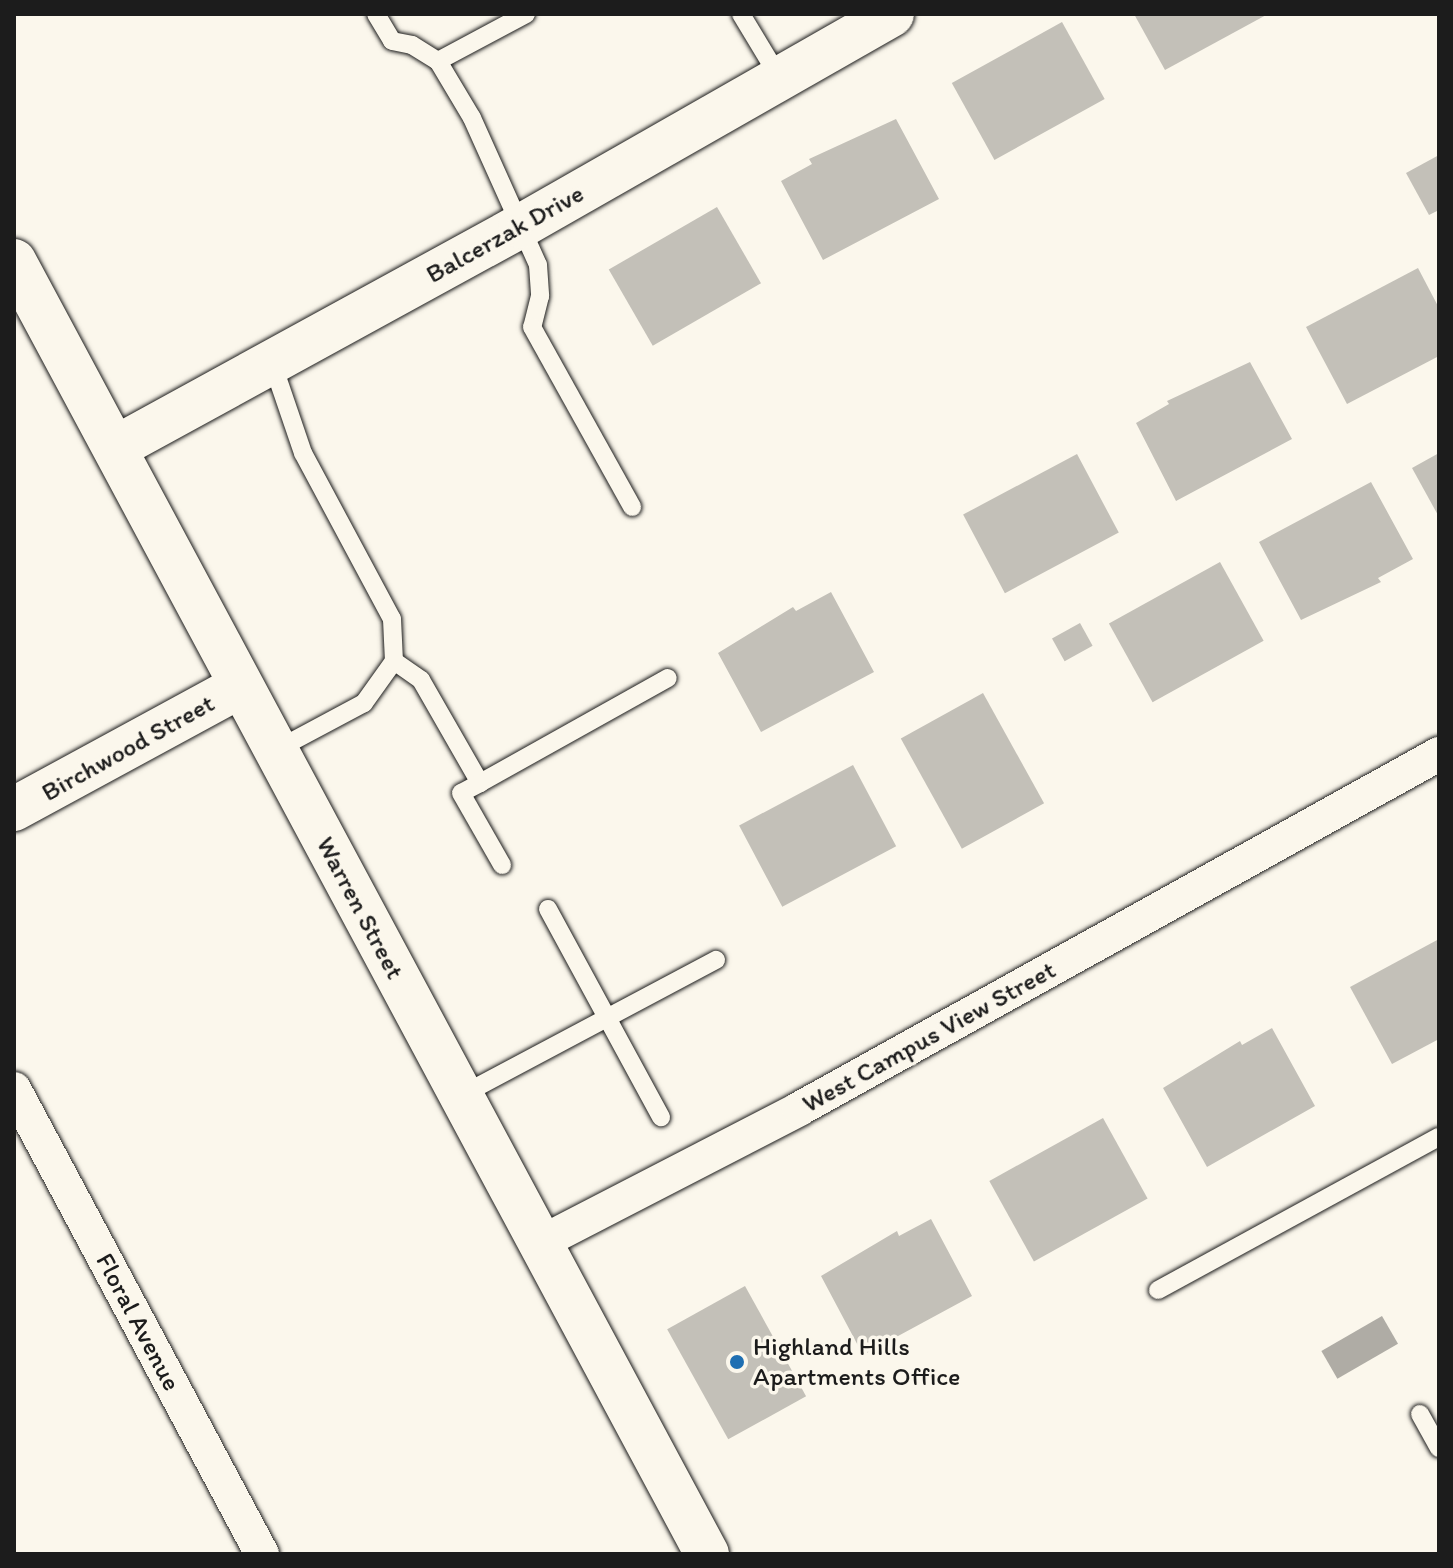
<!DOCTYPE html>
<html>
<head>
<meta charset="utf-8">
<style>
  body { margin:0 }
  #map { position:relative; width:1453px; height:1568px; overflow:hidden; background:#fbf7ec; font-family:Itim,sans-serif }
  div>[style] { position:absolute }
  .water>* { inset:0; background:#afaca5; transform-origin:0 0 }
  .building>* { inset:0; background:#c3c0b8; transform-origin:0 0 }
  .roads { filter:drop-shadow(0 0 2px #1c1c1c) drop-shadow(0 0 2px #1c1c1c) }
  .lane>* { height:18px; margin:-9px; padding:0 9px; transform-origin:9px; border-radius:9px; background:#fbf7ec }
  .street>* { height:34px; margin:-17px; padding:0 17px; transform-origin:17px; border-radius:17px; background:#fbf7ec }
  .secondary>* { height:44px; margin:-22px; padding:0 22px; transform-origin:22px; border-radius:22px; background:#fbf7ec }
  .dots>* { width:22px; height:22px; translate:-50% -50%; box-sizing:border-box; border:4px solid #fbf7ec; border-radius:50% }
  span { translate:-50% -50%; white-space:nowrap; text-align:center; line-height:1.15; -webkit-text-stroke:7px #fbf7ec; paint-order:stroke }
  .street-label { font-size:26px; color:#1c1c1c }
  .poi-label { font-size:26px; color:#1c1c1c }
  .left { translate:0 -50%; text-align:left }
  .frame { position:absolute; inset:0; border:16px solid #1c1c1c; pointer-events:none }
</style>
</head>
<body>
<div id="map">
  <div class="water">
    <i style="left:1382px;top:1316px;width:32px;height:70px;rotate:60deg"></i>
  </div>
  <div class="building">
    <i style="clip-path:polygon(1134px 14px,1268px 14px,1165px 70px)"></i>
    <i style="left:1062px;top:22px;width:88px;height:126px;rotate:61deg"></i>
    <i style="clip-path:polygon(896px 119px,939px 199px,823px 260px,781px 181px,812px 164px,809px 159px)"></i>
    <i style="clip-path:polygon(1439px 155px,1439px 210px,1429px 215px,1406px 173px)"></i>
    <i style="left:717px;top:207px;width:88px;height:125px;rotate:60deg"></i>
    <i style="clip-path:polygon(1418px 268px,1439px 308px,1439px 356px,1347px 404px,1306px 327px)"></i>
    <i style="clip-path:polygon(1250px 362px,1292px 439px,1176px 501px,1136px 423px,1169px 404px,1167px 401px)"></i>
    <i style="clip-path:polygon(1439px 453px,1439px 517px,1412px 468px)"></i>
    <i style="left:1077px;top:454px;width:89px;height:129px;rotate:62deg"></i>
    <i style="clip-path:polygon(1371px 482px,1413px 559px,1378px 578px,1381px 582px,1301px 620px,1259px 542px)"></i>
    <i style="left:1220px;top:562px;width:90px;height:127px;rotate:61deg"></i>
    <i style="clip-path:polygon(831px 592px,874px 672px,761px 732px,718px 653px,793px 607px,796px 611px)"></i>
    <i style="left:1080px;top:623px;width:26px;height:32px;rotate:61deg"></i>
    <i style="left:983px;top:693px;width:126px;height:94px;rotate:61deg"></i>
    <i style="left:853px;top:765px;width:92px;height:129px;rotate:62deg"></i>
    <i style="clip-path:polygon(1439px 939px,1439px 1039px,1392px 1064px,1350px 987px)"></i>
    <i style="clip-path:polygon(1272px 1028px,1315px 1106px,1207px 1167px,1163px 1088px,1240px 1041px,1242px 1045px)"></i>
    <i style="left:1103px;top:1118px;width:92px;height:130px;rotate:61deg"></i>
    <i style="clip-path:polygon(931px 1219px,972px 1296px,863px 1355px,821px 1276px,897px 1231px,899px 1236px)"></i>
    <i style="left:745px;top:1286px;width:126px;height:89px;rotate:61deg"></i>
  </div>
  <div class="roads">
    <div class="lane">
      <i style="left:376px;top:14px;width:31px;rotate:59deg"></i>
      <i style="left:392px;top:41px;width:20px;rotate:11deg"></i>
      <i style="left:412px;top:45px;width:31px;rotate:32deg"></i>
      <i style="left:526px;top:14px;width:100px;rotate:151.9deg"></i>
      <i style="left:438px;top:61px;width:66px;rotate:59.2deg"></i>
      <i style="left:472px;top:118px;width:161px;rotate:65.8deg"></i>
      <i style="left:538px;top:265px;width:31px;rotate:86deg"></i>
      <i style="left:540px;top:296px;width:32px;rotate:104deg"></i>
      <i style="left:532px;top:327px;width:206px;rotate:60.9deg"></i>
      <i style="left:741px;top:14px;width:74px;rotate:58.9deg"></i>
      <i style="left:272px;top:362px;width:96px;rotate:71.2deg"></i>
      <i style="left:303px;top:453px;width:188px;rotate:61.8deg"></i>
      <i style="left:392px;top:619px;width:42px;rotate:87.3deg"></i>
      <i style="left:394px;top:661px;width:52px;rotate:125.5deg"></i>
      <i style="left:364px;top:703px;width:100px;rotate:151.9deg"></i>
      <i style="left:394px;top:661px;width:33px;rotate:35deg"></i>
      <i style="left:421px;top:680px;width:119px;rotate:60.2deg"></i>
      <i style="left:480px;top:783px;width:215px;rotate:-29.2deg"></i>
      <i style="left:480px;top:783px;width:21px;rotate:152deg"></i>
      <i style="left:461px;top:793px;width:83px;rotate:60.3deg"></i>
      <i style="left:548px;top:909px;width:237px;rotate:61.5deg"></i>
      <i style="left:460px;top:1096px;width:290px;rotate:-28deg"></i>
      <i style="left:1158px;top:1290px;width:320px;rotate:-28.6deg"></i>
      <i style="left:1420px;top:1414px;width:39px;rotate:61deg"></i>
    </div>
    <div class="street">
      <i style="left:14px;top:1089px;width:527px;rotate:61.93deg"></i>
      <i style="left:538px;top:1244px;width:294px;rotate:-27.3deg"></i>
      <i style="left:799px;top:1109px;width:732px;rotate:-29.02deg"></i>
    </div>
    <div class="secondary">
      <i style="left:14px;top:261px;width:1467px;rotate:61.81deg"></i>
      <i style="left:115px;top:448px;width:463px;rotate:-28.7deg"></i>
      <i style="left:521px;top:226px;width:427px;rotate:-29.7deg"></i>
      <i style="left:14px;top:809px;width:258px;rotate:-28.5deg"></i>
    </div>
  </div>
  <div class="dots">
    <i style="left:737px;top:1362px;background:#1f6fb2"></i>
  </div>
  <div class="street-label">
    <span style="left:505px;top:234px;rotate:-29deg">Balcerzak Drive</span>
    <span style="left:128px;top:748px;rotate:-29deg">Birchwood Street</span>
    <span style="left:360px;top:908px;rotate:62deg">Warren Street</span>
    <span style="left:929px;top:1037px;rotate:-29deg">West Campus View Street</span>
    <span style="left:138px;top:1322px;rotate:62deg">Floral Avenue</span>
  </div>
  <div class="poi-label">
    <span class="left" style="left:753px;top:1362px">Highland Hills<br>Apartments Office</span>
  </div>
  <div class="frame"></div>
</div>
</body>
</html>
